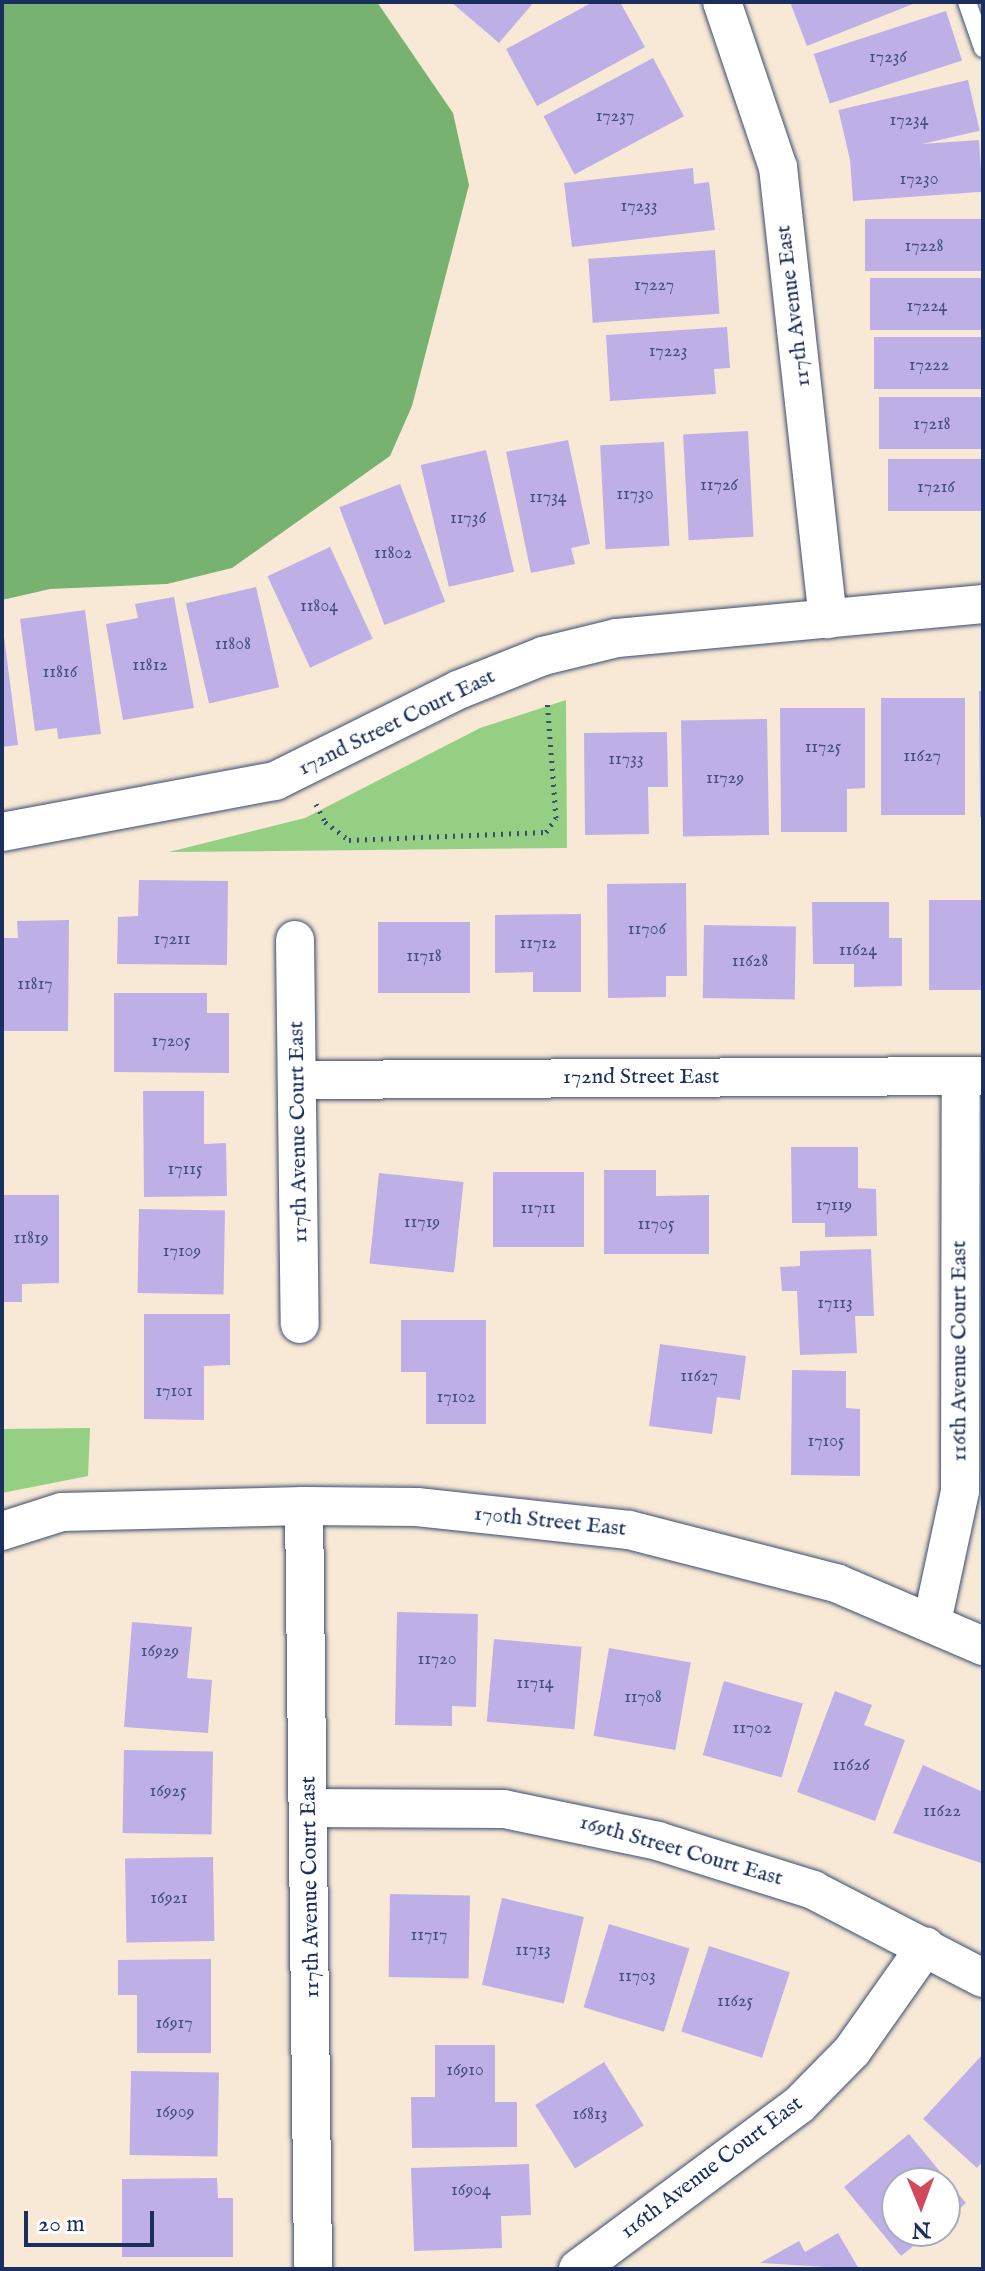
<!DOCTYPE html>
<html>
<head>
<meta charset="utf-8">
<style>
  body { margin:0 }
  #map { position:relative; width:985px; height:2271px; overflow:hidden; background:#f7e9d5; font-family:"IM FELL English",serif }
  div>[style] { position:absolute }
  .green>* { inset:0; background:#95cf83 }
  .forest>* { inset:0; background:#78b271 }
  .building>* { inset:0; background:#beb0e6; transform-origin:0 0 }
  .path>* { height:5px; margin-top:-2.5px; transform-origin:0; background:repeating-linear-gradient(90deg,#3c4b70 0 2px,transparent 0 8px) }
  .roads { filter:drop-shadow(0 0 2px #3c4b70) drop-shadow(0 0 2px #3c4b70) }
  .lane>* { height:18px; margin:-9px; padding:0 9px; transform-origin:9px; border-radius:9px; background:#fff }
  .street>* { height:38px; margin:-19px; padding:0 19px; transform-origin:19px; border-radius:19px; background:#fff }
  span { translate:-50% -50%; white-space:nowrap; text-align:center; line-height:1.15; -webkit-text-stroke:6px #fff; paint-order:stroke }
  .number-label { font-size:18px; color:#444f80 }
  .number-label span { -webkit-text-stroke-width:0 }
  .street-label { font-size:22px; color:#1b2f5e }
  .frame { position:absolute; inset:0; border:4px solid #1b2f5e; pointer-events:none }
  .north { position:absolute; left:881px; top:2167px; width:80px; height:80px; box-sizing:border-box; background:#fff; border:2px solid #a4acbf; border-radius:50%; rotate:179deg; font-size:22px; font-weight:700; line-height:32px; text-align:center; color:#1b2f5e }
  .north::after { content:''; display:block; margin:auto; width:28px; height:36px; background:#d1495b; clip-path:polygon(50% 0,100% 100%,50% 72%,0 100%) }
  .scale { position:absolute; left:24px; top:2211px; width:130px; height:36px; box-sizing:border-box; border:4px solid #1b2f5e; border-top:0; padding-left:10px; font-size:24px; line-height:28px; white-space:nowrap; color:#1b2f5e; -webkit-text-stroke:6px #fff; paint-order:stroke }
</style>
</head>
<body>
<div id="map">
  <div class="green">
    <i style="clip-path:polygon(566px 700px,567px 848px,169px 852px,305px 818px,480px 728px)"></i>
    <i style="clip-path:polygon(90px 1428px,88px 1476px,2px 1493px,2px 1429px)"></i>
  </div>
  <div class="forest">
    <i style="clip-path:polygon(2px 2px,377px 2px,453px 113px,469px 185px,412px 406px,390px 456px,232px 568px,167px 584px,50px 589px,2px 600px)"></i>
  </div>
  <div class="building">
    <i style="clip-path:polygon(451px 2px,534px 2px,499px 43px)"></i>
    <i style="clip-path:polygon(593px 2px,620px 2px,645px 47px,537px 106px,506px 49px)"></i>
    <i style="clip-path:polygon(790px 2px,918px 2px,807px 46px)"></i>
    <i style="left:946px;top:11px;width:52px;height:139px;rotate:72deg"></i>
    <i style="left:653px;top:58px;width:66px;height:124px;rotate:62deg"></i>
    <i style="left:968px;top:80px;width:52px;height:133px;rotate:77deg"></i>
    <i style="left:979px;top:140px;width:52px;height:130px;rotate:86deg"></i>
    <i style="clip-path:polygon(693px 168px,694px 184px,709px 182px,715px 230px,572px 247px,564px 183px)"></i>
    <i style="left:983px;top:219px;width:52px;height:118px;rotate:90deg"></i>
    <i style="left:715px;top:250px;width:64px;height:127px;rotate:86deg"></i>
    <i style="left:983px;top:278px;width:52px;height:113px;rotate:90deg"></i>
    <i style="clip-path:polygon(727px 327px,730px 368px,714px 369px,716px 394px,610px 401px,606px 335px)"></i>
    <i style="left:983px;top:337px;width:52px;height:109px;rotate:90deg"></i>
    <i style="left:983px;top:397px;width:52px;height:104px;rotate:90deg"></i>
    <i style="left:748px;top:431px;width:106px;height:65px;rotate:87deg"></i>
    <i style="clip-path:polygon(568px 440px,590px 544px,571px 548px,575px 564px,531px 573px,506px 452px)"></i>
    <i style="left:664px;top:442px;width:104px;height:64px;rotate:87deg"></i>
    <i style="left:486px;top:450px;width:125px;height:67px;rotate:77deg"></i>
    <i style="left:983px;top:459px;width:52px;height:95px;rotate:90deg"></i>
    <i style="left:400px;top:484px;width:126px;height:65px;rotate:69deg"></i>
    <i style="left:330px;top:547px;width:101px;height:69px;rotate:65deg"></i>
    <i style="left:256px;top:587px;width:103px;height:72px;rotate:77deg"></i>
    <i style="clip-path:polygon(174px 597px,194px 708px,123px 720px,106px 624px,138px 618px,135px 604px)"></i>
    <i style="clip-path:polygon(85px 610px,101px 734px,58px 739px,57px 728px,35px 731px,20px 619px)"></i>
    <i style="clip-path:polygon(2px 621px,18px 745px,2px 747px)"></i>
    <i style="clip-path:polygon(979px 691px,983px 691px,983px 817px,980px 817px)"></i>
    <i style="left:881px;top:698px;width:84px;height:117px"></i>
    <i style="clip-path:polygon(780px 708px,865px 708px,865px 788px,847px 789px,847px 832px,781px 832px)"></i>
    <i style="left:767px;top:719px;width:116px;height:86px;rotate:89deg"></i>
    <i style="clip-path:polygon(667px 732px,668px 787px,648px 787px,649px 834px,585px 835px,584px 733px)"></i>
    <i style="clip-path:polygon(139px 880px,228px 881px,227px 965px,117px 964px,118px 917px,138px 916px)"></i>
    <i style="clip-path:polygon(686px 883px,687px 976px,666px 976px,666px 997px,608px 998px,607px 884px)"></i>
    <i style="left:929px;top:900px;width:54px;height:90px"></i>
    <i style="clip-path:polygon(812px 902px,889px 902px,889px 938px,902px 938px,902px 986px,854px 987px,854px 964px,813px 964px)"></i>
    <i style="clip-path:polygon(581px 914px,581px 992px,533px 992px,533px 972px,495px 973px,495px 915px)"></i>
    <i style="clip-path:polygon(69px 920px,68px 1031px,2px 1031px,2px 938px,18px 938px,17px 921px)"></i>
    <i style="left:378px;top:922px;width:92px;height:71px"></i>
    <i style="left:704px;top:925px;width:92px;height:73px;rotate:1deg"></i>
    <i style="clip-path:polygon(114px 993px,207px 993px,207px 1013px,229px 1013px,229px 1073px,114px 1072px)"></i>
    <i style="clip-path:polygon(143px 1091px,204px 1091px,204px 1144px,226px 1143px,227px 1196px,144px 1197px)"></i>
    <i style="clip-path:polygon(791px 1147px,858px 1147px,858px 1188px,876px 1189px,877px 1236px,825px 1237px,825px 1223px,792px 1223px)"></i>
    <i style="clip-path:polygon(604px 1170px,656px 1170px,656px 1196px,709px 1195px,709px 1254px,604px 1254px)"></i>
    <i style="left:493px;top:1172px;width:91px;height:75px"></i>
    <i style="left:379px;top:1173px;width:85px;height:91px;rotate:6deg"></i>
    <i style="clip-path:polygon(2px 1195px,59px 1195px,59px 1283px,22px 1284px,22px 1302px,2px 1302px)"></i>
    <i style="left:139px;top:1209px;width:86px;height:84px;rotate:1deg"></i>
    <i style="clip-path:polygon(871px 1249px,874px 1316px,855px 1316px,857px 1353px,800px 1355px,797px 1291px,782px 1291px,780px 1267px,800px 1266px,800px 1251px)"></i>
    <i style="clip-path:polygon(144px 1314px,230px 1314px,230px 1365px,204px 1366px,204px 1420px,144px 1419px)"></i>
    <i style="clip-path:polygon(401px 1320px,486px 1320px,486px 1424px,426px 1424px,426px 1372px,401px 1372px)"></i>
    <i style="clip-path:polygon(660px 1344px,746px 1356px,740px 1400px,717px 1397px,712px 1434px,649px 1426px)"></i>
    <i style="clip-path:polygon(792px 1370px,846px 1371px,846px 1408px,860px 1409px,860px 1476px,791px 1475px)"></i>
    <i style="clip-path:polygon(397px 1612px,478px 1614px,476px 1707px,452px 1706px,452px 1726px,395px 1725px)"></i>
    <i style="clip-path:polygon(132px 1622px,192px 1627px,187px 1678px,212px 1680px,208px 1733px,124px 1727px)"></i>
    <i style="left:494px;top:1639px;width:88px;height:83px;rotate:5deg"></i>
    <i style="left:609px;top:1648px;width:83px;height:89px;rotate:10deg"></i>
    <i style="left:724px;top:1681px;width:82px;height:77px;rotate:16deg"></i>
    <i style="clip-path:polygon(835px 1691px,872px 1705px,864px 1725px,905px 1740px,875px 1821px,797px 1792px)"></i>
    <i style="left:124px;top:1750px;width:89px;height:83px;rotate:1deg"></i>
    <i style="clip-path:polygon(923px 1765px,983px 1792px,981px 1863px,893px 1833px)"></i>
    <i style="left:213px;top:1857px;width:84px;height:88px;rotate:89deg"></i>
    <i style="left:390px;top:1894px;width:80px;height:83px;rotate:1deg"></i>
    <i style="left:502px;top:1898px;width:84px;height:89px;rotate:13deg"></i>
    <i style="left:609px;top:1924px;width:84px;height:87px;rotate:17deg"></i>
    <i style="left:709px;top:1946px;width:85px;height:90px;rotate:18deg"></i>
    <i style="clip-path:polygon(211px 1959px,211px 2053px,137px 2053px,137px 1995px,118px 1995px,118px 1960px)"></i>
    <i style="clip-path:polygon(435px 2045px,495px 2045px,495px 2102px,517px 2102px,517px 2147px,412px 2148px,411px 2097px,435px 2097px)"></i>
    <i style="clip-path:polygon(983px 2054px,983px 2161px,977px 2168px,923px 2119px)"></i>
    <i style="left:604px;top:2062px;width:75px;height:81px;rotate:58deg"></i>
    <i style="left:131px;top:2071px;width:88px;height:84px;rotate:1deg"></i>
    <i style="clip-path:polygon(909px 2134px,966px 2203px,945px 2221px,945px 2183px,897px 2183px,897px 2231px,932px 2231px,901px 2256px,844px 2187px)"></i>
    <i style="clip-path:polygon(529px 2164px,531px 2215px,501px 2216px,502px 2248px,414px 2251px,411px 2168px)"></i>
    <i style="clip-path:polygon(217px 2178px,218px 2198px,233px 2198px,233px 2257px,122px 2257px,122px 2179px)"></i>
    <i style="clip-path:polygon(838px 2233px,859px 2269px,760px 2263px,799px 2241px,805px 2252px)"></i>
  </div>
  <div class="path">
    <i style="left:316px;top:804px;width:20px;rotate:63deg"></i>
    <i style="left:325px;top:822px;width:30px;rotate:37deg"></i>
    <i style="left:349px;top:840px;width:197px;rotate:-2.3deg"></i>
    <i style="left:546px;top:832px;width:17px;rotate:-54deg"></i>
    <i style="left:556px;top:818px;width:119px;rotate:-94.3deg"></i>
  </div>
  <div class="roads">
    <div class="lane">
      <i style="left:967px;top:2px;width:49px;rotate:70.8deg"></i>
    </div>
    <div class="street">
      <i style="left:722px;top:2px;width:174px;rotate:71.3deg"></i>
      <i style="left:778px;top:167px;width:455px;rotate:83.7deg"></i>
      <i style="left:2px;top:832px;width:278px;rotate:-10.6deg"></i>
      <i style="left:275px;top:781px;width:204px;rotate:-26.4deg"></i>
      <i style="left:458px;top:690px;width:92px;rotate:-21.8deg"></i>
      <i style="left:543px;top:656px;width:76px;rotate:-13.7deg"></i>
      <i style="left:617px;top:638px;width:368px;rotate:-5.3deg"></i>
      <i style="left:295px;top:940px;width:384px;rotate:89.3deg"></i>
      <i style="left:299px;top:1080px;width:684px;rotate:-0.34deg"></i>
      <i style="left:304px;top:1506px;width:763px;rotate:89.32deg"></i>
      <i style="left:2px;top:1531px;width:63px;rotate:-17.6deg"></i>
      <i style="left:62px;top:1512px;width:242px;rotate:-1.4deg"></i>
      <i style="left:304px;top:1506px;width:113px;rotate:0.5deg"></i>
      <i style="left:417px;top:1507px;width:213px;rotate:6.2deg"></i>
      <i style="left:629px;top:1530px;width:214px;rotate:14.4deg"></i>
      <i style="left:836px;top:1583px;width:160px;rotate:23.2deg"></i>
      <i style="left:932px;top:1622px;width:134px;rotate:-77.9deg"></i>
      <i style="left:960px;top:1491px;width:415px;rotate:-89.9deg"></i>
      <i style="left:310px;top:1808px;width:194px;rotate:0.3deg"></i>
      <i style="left:504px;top:1809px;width:157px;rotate:11.7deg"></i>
      <i style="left:658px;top:1841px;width:163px;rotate:17.5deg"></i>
      <i style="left:813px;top:1890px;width:191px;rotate:27.4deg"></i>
      <i style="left:578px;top:2269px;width:275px;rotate:-36.6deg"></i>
      <i style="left:799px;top:2105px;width:76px;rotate:-45.5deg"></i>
      <i style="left:852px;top:2051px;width:128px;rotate:-54.8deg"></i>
    </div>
  </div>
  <div class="number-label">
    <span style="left:888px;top:58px">17236</span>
    <span style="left:615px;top:117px">17237</span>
    <span style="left:909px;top:121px">17234</span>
    <span style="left:919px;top:180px">17230</span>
    <span style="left:639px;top:207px">17233</span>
    <span style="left:924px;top:247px">17228</span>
    <span style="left:654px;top:286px">17227</span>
    <span style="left:927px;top:307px">17224</span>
    <span style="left:668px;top:352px">17223</span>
    <span style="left:929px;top:366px">17222</span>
    <span style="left:932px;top:425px">17218</span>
    <span style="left:719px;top:486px">11726</span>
    <span style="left:936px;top:488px">17216</span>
    <span style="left:635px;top:495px">11730</span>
    <span style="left:548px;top:498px">11734</span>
    <span style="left:468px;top:519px">11736</span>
    <span style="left:393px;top:554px">11802</span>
    <span style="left:319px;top:607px">11804</span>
    <span style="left:233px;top:645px">11808</span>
    <span style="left:150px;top:666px">11812</span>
    <span style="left:60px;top:673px">11816</span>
    <span style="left:823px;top:748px">11725</span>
    <span style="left:922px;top:757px">11627</span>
    <span style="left:626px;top:760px">11733</span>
    <span style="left:725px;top:779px">11729</span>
    <span style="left:647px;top:930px">11706</span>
    <span style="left:172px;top:940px">17211</span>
    <span style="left:538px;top:944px">11712</span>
    <span style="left:858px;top:951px">11624</span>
    <span style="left:424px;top:957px">11718</span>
    <span style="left:750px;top:962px">11628</span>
    <span style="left:35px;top:985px">11817</span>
    <span style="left:171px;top:1042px">17205</span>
    <span style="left:185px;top:1170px">17115</span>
    <span style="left:834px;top:1206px">17119</span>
    <span style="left:538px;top:1209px">11711</span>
    <span style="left:422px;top:1223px">11719</span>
    <span style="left:656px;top:1225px">11705</span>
    <span style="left:31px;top:1239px">11819</span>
    <span style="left:182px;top:1252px">17109</span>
    <span style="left:835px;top:1304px">17113</span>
    <span style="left:699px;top:1377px">11627</span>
    <span style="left:174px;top:1392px">17101</span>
    <span style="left:456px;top:1398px">17102</span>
    <span style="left:826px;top:1442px">17105</span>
    <span style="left:160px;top:1652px">16929</span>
    <span style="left:437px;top:1660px">11720</span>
    <span style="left:535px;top:1684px">11714</span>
    <span style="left:643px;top:1698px">11708</span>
    <span style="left:752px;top:1729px">11702</span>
    <span style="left:851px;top:1766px">11626</span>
    <span style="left:168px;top:1792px">16925</span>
    <span style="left:942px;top:1812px">11622</span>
    <span style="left:169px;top:1899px">16921</span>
    <span style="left:429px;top:1936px">11717</span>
    <span style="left:533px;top:1951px">11713</span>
    <span style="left:637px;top:1977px">11703</span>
    <span style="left:735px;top:2002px">11625</span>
    <span style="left:174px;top:2024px">16917</span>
    <span style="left:465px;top:2071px">16910</span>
    <span style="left:175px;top:2113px">16909</span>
    <span style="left:590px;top:2115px">16813</span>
    <span style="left:471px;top:2191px">16904</span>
  </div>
  <div class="street-label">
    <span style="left:794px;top:306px;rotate:-97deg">117th Avenue East</span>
    <span style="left:397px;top:723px;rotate:-26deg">172nd Street Court East</span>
    <span style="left:641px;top:1078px">172nd Street East</span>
    <span style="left:299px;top:1132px;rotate:-91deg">117th Avenue Court East</span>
    <span style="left:960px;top:1351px;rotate:-90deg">116th Avenue Court East</span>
    <span style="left:550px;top:1522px;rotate:6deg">170th Street East</span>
    <span style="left:681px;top:1851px;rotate:16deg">169th Street Court East</span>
    <span style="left:311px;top:1887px;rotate:-91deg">117th Avenue Court East</span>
    <span style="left:712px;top:2168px;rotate:-37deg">116th Avenue Court East</span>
  </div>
  <div class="frame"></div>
  <div class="north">N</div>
  <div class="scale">20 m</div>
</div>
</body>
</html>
